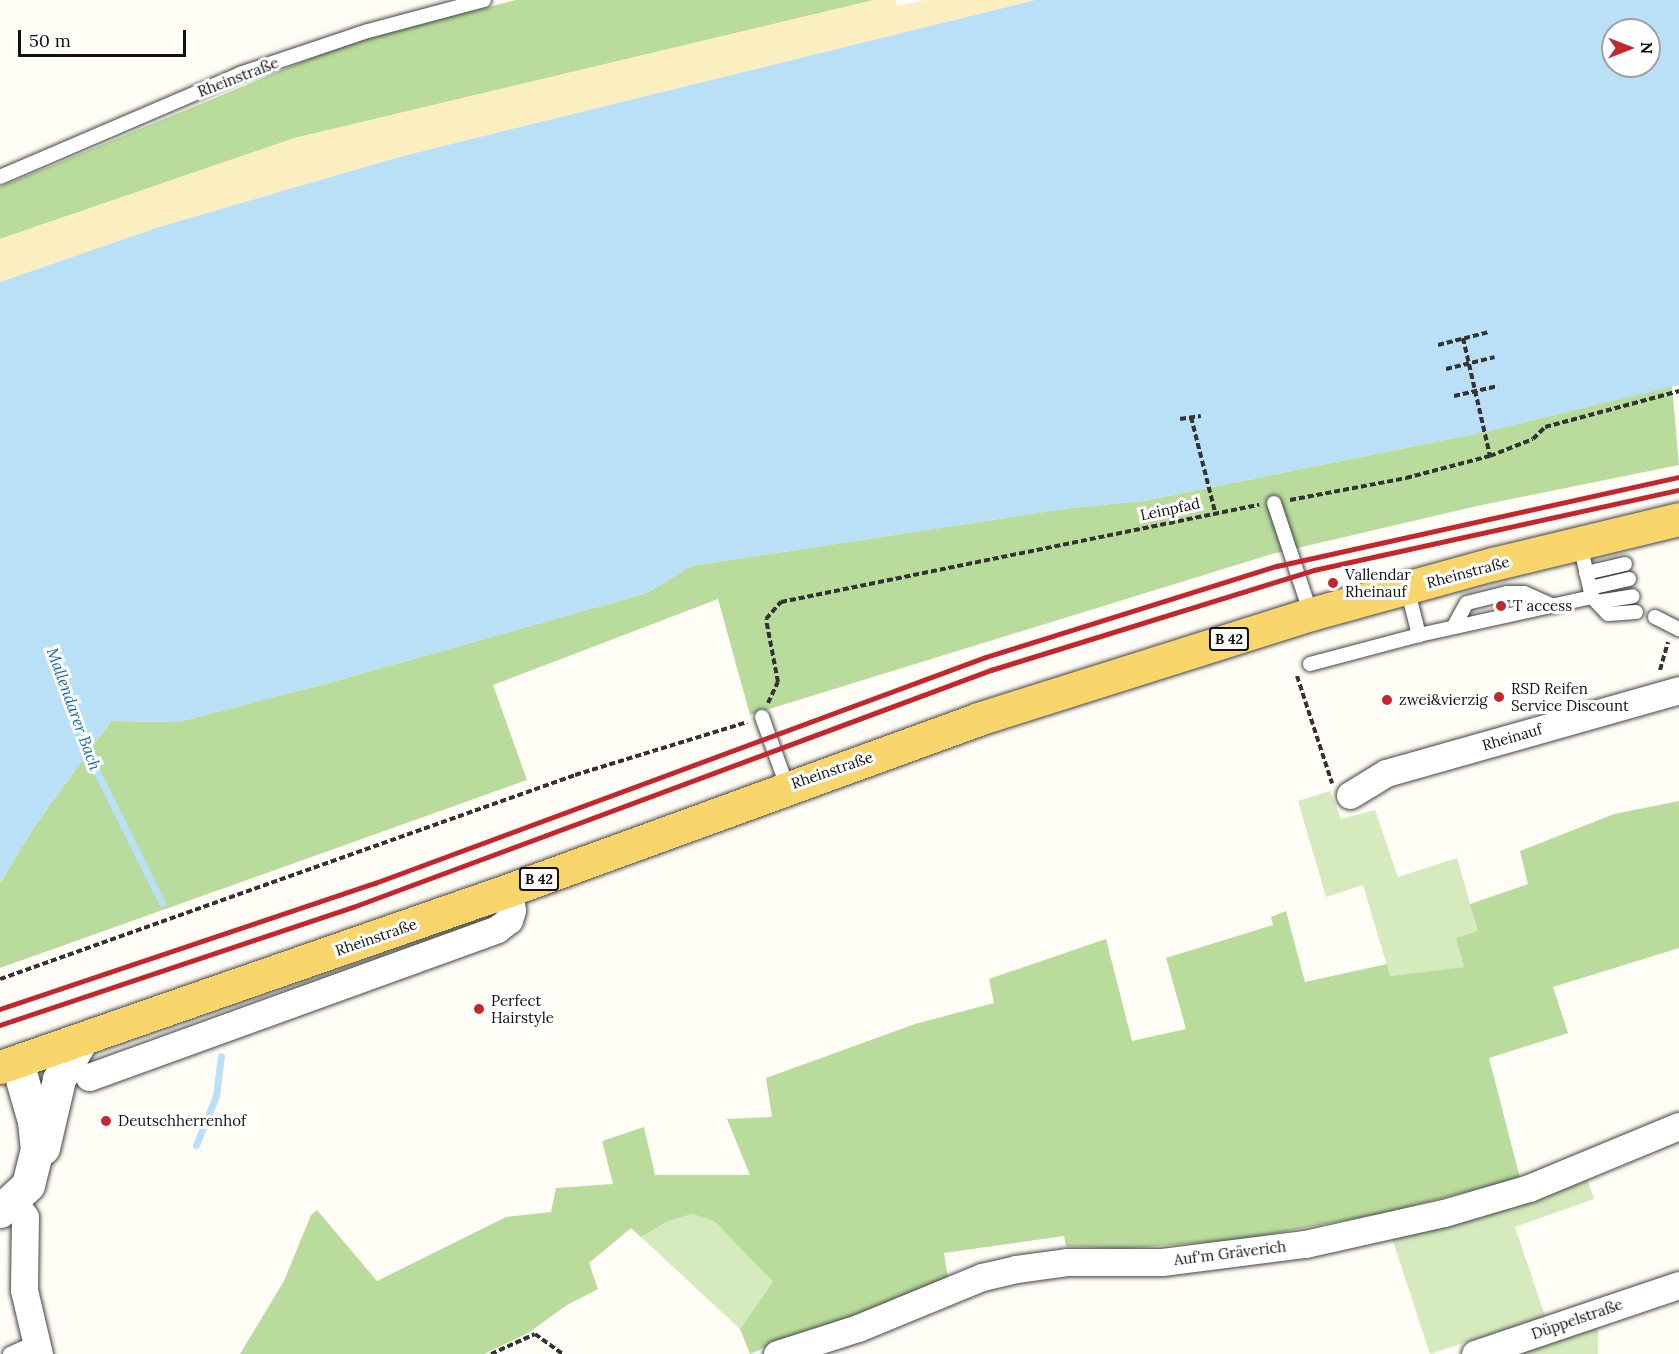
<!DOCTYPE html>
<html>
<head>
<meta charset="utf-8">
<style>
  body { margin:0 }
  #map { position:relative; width:1679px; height:1354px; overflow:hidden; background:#fffdf5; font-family:Lora,serif }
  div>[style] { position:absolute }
  .green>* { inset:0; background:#d5ebbd }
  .forest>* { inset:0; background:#b9dc9c }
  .sand>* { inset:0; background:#fbeec1 }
  .water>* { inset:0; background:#b9e0f7 }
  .stream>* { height:7px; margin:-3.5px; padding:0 3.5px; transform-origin:3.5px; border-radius:3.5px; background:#b9e0f7 }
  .path>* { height:4px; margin-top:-2px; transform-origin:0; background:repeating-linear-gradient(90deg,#333 0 6px,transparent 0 9px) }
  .roads { filter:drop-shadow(0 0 2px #444) drop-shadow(0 0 2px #444) }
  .service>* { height:14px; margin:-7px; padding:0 7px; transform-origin:7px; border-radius:7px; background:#fff }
  .minor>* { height:27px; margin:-13.5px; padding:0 13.5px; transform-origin:13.5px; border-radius:13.5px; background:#fff }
  .tertiary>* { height:33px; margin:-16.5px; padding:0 16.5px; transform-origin:16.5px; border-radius:16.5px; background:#fff }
  .primary>* { height:33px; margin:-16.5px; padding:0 16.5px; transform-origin:16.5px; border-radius:16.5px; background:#f9d66b }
  .rail>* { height:4.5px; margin:-2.25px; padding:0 2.25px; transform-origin:2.25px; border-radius:2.25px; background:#c4262e }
  .dots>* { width:16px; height:16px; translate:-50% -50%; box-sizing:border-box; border:3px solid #fff; border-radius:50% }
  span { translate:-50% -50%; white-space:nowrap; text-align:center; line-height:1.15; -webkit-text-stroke:6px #fff; paint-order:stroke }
  .shield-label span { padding:2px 4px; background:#fff; border:2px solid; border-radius:4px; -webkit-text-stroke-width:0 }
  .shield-label { font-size:14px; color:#111; font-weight:700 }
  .street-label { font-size:15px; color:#111 }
  .poi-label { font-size:15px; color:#111 }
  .left { translate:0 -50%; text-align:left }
  .water-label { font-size:16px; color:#1768a6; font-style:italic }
  .north { position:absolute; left:1601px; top:18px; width:60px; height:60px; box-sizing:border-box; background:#fff; border:2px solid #a0a0a0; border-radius:50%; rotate:90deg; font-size:16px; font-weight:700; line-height:24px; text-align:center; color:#111 }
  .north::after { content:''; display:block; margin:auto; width:21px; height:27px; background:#c4262e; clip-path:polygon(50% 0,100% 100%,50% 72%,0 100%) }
  .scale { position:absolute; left:18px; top:30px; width:168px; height:27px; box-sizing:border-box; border:3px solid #111; border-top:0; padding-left:8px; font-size:18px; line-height:21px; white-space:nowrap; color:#111; -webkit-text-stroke:4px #fff; paint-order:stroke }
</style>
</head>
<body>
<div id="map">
  <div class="green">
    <i style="clip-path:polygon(1330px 791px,1341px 819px,1375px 810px,1398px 877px,1457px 858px,1478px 931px,1465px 967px,1390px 976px,1363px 885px,1326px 897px,1298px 801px)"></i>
    <i style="clip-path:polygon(1587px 1178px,1594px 1199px,1515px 1227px,1545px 1316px,1430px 1354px,1391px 1235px)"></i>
    <i style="clip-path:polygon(692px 1214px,714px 1221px,773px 1282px,740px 1329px,641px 1237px,666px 1222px)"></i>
    <i style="clip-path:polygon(1598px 1324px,1598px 1354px,1511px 1354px)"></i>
  </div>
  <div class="forest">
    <i style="clip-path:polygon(516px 0,874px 0,295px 138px,0 239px,0 187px,355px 40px)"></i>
    <i style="clip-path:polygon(1672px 386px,1679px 465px,1477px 506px,1272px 554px,750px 715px,718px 599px,493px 685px,527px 780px,0 968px,0 883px,36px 824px,111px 721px,178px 722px,321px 685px,647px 593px,691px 566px,1070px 508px,1143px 501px,1484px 432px)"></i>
    <i style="clip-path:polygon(1679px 801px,1679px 948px,1553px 987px,1568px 1033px,1489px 1058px,1520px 1178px,1384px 1213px,1245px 1239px,1120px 1249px,1066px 1246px,1064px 1236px,944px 1253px,949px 1284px,781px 1340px,750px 1354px,740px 1329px,773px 1282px,714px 1221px,692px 1214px,666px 1222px,641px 1237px,631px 1228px,589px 1263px,598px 1289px,567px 1305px,528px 1333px,484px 1354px,240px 1354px,284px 1281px,311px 1215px,317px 1210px,377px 1281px,506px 1217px,551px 1212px,556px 1188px,613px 1184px,602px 1141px,644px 1127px,655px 1175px,750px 1175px,727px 1119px,772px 1117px,766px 1078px,915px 1024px,994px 1003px,989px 979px,1106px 939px,1132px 1041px,1186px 1029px,1166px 958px,1273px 925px,1271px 917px,1286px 911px,1305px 982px,1387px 964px,1390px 976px,1464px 967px,1456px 938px,1478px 931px,1470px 904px,1528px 884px,1520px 851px,1614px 814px)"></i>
  </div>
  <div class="sand">
    <i style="clip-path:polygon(874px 0,895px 0,897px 6px,926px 0,1035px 0,403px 156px,159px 227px,0 282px,0 239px,295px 138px)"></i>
  </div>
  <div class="water">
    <i style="clip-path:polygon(evenodd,1035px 0,1679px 0,1679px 385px,1484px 432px,1143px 501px,1070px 508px,691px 566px,647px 593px,321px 685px,178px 722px,111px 721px,36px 824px,0 883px,0 282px,159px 227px,403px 156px,1035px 0,1613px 30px,1649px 30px,1649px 66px,1613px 66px,1613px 30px)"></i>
  </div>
  <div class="stream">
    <i style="left:84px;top:746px;width:175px;rotate:63.6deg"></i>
    <i style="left:196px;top:1145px;width:53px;rotate:-67.8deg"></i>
    <i style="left:216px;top:1096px;width:40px;rotate:-82.9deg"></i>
  </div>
  <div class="path">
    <i style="left:1463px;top:338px;width:121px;rotate:77.1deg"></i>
    <i style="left:1438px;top:345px;width:53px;rotate:-14.3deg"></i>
    <i style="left:1446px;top:369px;width:50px;rotate:-13.8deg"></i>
    <i style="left:1454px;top:396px;width:45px;rotate:-12.8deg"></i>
    <i style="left:1191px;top:417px;width:98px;rotate:75.8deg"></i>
    <i style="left:1180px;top:419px;width:21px;rotate:-8deg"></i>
    <i style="left:1290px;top:500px;width:118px;rotate:-10.7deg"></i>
    <i style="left:1406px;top:478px;width:87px;rotate:-14.7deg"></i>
    <i style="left:1490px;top:456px;width:46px;rotate:-21.6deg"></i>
    <i style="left:1533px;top:439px;width:17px;rotate:-45deg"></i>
    <i style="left:1545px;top:427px;width:139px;rotate:-15deg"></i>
    <i style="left:1660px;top:670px;width:29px;rotate:-74deg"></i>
    <i style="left:1297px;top:676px;width:113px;rotate:71.9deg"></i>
    <i style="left:768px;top:703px;width:23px;rotate:-65deg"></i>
    <i style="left:778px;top:682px;width:64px;rotate:-100.8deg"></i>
    <i style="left:766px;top:619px;width:23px;rotate:-49deg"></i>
    <i style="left:781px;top:602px;width:488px;rotate:-11.5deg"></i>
    <i style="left:0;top:979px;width:610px;rotate:-19.53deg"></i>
    <i style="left:575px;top:775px;width:180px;rotate:-17.1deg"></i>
    <i style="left:491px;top:1354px;width:48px;rotate:-24.4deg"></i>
    <i style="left:535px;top:1334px;width:34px;rotate:36deg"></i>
  </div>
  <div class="roads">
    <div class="service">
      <i style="left:0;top:177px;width:261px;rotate:-23.2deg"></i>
      <i style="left:240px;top:74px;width:135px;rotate:-18.6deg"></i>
      <i style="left:368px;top:31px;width:120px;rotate:-15deg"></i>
      <i style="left:1274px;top:503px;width:117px;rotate:71.6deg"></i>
      <i style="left:1586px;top:573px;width:40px;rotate:-13deg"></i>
      <i style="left:1407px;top:588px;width:49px;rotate:75.7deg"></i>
      <i style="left:1590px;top:588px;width:40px;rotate:-13deg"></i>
      <i style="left:1592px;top:597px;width:23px;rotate:47deg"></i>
      <i style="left:1608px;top:614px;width:28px;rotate:-4deg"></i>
      <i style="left:1597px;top:602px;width:36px;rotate:-9deg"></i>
      <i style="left:1655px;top:617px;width:27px;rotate:27deg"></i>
      <i style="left:1454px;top:626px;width:26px;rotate:-61deg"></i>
      <i style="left:1467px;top:603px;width:41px;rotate:-14deg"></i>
      <i style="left:1507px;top:593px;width:17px"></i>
      <i style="left:1524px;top:593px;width:32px;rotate:24deg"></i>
      <i style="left:1310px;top:664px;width:113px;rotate:-14.9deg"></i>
      <i style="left:1419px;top:635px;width:177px;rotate:-12.4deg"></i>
      <i style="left:1592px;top:597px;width:54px;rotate:-102.8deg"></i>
      <i style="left:762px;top:717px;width:73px;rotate:70.1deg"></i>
      <i style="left:10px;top:1354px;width:27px;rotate:-24deg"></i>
    </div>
    <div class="minor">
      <i style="left:1350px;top:795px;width:42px;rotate:-31.4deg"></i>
      <i style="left:1386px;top:773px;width:305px;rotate:-15.8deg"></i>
      <i style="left:89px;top:1077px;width:434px;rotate:-19.9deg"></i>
      <i style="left:497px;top:929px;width:15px;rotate:-37deg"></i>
      <i style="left:509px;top:920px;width:10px;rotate:-73deg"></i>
      <i style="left:512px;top:910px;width:20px;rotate:-99deg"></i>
      <i style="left:13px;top:1200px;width:21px;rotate:55deg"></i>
      <i style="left:25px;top:1217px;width:73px;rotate:90.8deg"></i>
      <i style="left:24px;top:1290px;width:66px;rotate:76.8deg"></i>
      <i style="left:777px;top:1354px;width:85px;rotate:-17.8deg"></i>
      <i style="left:858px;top:1328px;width:134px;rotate:-22.4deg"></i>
      <i style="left:982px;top:1277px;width:35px;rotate:-13deg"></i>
      <i style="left:1016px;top:1269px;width:51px;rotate:-7.8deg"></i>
      <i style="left:1067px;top:1262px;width:95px"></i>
      <i style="left:1162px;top:1262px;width:144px;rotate:-7.2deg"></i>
      <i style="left:1305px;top:1244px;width:142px;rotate:-12.6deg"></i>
      <i style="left:1444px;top:1213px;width:89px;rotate:-16.4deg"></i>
      <i style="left:1529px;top:1188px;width:162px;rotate:-22.5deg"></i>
      <i style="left:1475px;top:1354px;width:215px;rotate:-18.7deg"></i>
    </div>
    <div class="tertiary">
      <i style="left:43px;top:1148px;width:71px;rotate:-76.9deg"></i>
      <i style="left:59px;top:1079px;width:45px;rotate:-60.6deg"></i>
      <i style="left:0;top:1211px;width:38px;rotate:-43deg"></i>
      <i style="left:28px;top:1185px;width:36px;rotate:-76deg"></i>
      <i style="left:37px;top:1150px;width:29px;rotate:-96deg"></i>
      <i style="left:34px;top:1121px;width:61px;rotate:-106.1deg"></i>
    </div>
    <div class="primary">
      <i style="left:0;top:1067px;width:539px;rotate:-19.17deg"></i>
      <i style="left:509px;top:890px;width:499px;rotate:-20deg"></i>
      <i style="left:978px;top:719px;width:349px;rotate:-17.5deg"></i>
      <i style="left:1311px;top:614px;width:189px;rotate:-15.4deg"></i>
      <i style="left:1493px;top:564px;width:191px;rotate:-13.6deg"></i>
    </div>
  </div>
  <div class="rail">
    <i style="left:0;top:1009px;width:396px;rotate:-18.6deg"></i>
    <i style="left:375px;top:883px;width:651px;rotate:-20.3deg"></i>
    <i style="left:986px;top:657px;width:305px;rotate:-17.4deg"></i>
    <i style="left:1277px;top:566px;width:412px;rotate:-12.5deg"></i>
    <i style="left:0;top:1025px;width:372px;rotate:-18.5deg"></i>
    <i style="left:353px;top:907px;width:681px;rotate:-20.38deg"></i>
    <i style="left:991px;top:670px;width:338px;rotate:-17.2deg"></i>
    <i style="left:1314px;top:570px;width:374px;rotate:-12.4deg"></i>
  </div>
  <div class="dots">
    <i style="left:1333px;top:583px;background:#c4262e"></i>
    <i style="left:1501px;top:606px;background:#c4262e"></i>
    <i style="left:1499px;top:697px;background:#c4262e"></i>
    <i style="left:1387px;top:700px;background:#c4262e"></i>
    <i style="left:479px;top:1009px;background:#c4262e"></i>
    <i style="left:106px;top:1121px;background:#c4262e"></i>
  </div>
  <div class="shield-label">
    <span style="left:1229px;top:639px">B 42</span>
    <span style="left:539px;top:879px">B 42</span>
  </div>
  <div class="street-label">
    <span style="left:238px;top:77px;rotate:-21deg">Rheinstraße</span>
    <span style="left:1170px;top:509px;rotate:-12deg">Leinpfad</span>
    <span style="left:1468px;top:572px;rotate:-15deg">Rheinstraße</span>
    <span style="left:1512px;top:737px;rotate:-16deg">Rheinauf</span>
    <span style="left:832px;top:770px;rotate:-19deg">Rheinstraße</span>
    <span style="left:376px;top:937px;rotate:-19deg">Rheinstraße</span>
    <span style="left:1230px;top:1253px;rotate:-7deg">Auf'm Gräverich</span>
    <span style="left:1577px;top:1319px;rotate:-19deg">Düppelstraße</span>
  </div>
  <div class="poi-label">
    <span class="left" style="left:1345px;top:583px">Vallendar<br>Rheinauf</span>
    <span class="left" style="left:1513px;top:606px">T access</span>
    <span class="left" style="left:1511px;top:697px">RSD Reifen<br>Service Discount</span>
    <span class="left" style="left:1399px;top:700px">zwei&amp;vierzig</span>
    <span class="left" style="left:491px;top:1009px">Perfect<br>Hairstyle</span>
    <span class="left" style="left:118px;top:1121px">Deutschherrenhof</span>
  </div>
  <div class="water-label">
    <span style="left:74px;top:709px;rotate:70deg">Mallendarer Bach</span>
  </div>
  <div class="north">N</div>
  <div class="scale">50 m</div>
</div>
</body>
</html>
